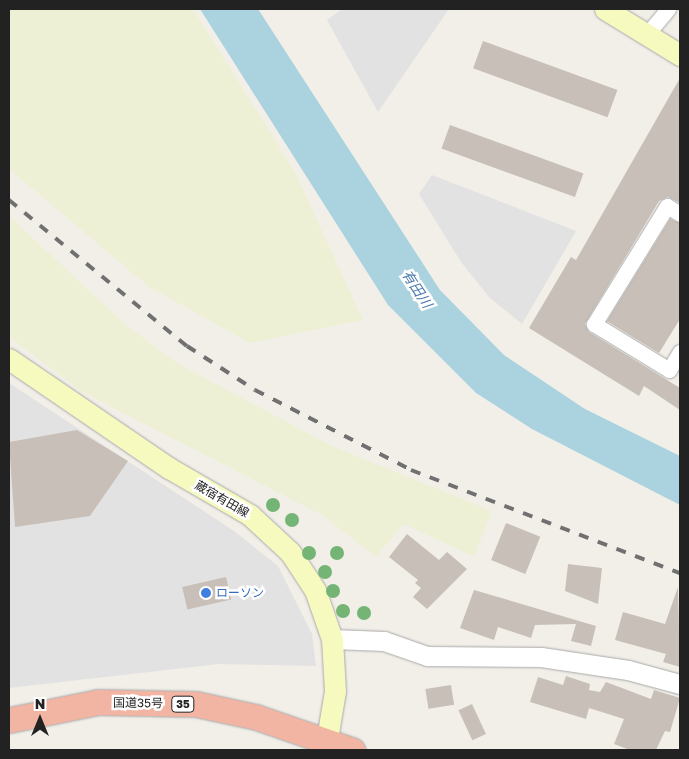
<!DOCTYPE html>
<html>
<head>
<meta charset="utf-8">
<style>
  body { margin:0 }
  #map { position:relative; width:689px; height:759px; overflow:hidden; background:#f2efe9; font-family:"Golos Text","Noto Sans JP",sans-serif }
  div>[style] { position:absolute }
  .farmland>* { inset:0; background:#eef0d5 }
  .parking>* { inset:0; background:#e2e2e2 }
  .water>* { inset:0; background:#aad3df }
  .building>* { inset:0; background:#c7bfb8; transform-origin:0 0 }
  .roads { filter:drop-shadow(0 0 1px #a9a9a9) drop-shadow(0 0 1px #a9a9a9) }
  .minor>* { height:15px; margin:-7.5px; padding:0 7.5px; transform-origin:7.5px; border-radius:7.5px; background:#fff }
  .tertiary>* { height:19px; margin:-9.5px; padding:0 9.5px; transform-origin:9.5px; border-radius:9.5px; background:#fff }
  .secondary>* { height:21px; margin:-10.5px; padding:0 10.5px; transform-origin:10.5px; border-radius:10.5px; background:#f7fabf }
  .trunk>* { height:25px; margin:-12.5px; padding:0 12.5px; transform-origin:12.5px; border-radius:12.5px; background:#f2b4a3 }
  .rail>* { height:4px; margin-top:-2px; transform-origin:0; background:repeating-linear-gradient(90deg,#707070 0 10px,transparent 0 20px) }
  .trees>* { width:14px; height:14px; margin:-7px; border-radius:50%; background:#74b475 }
  .dots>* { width:14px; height:14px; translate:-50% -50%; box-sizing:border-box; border:2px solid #fff; border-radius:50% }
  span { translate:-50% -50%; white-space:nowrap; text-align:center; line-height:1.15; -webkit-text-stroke:5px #fff; paint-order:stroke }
  .shield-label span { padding:1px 4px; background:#fff; border:1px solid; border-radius:4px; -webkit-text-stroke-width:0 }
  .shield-label { font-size:11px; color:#222; font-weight:700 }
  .street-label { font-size:12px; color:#222 }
  .shop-label { font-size:12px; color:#366cbe }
  .left { translate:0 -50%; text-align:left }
  .water-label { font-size:14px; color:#4a7aab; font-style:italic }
  .frame { position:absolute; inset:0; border:10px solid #222; pointer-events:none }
  .north { position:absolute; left:15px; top:694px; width:50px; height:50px; -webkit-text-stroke:4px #fff; paint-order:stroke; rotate:0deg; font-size:14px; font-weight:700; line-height:20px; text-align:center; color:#222 }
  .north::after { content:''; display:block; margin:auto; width:18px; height:22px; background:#222; clip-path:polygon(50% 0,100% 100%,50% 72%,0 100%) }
</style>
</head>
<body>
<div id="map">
  <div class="farmland">
    <i style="clip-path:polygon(9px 9px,193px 9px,295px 172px,363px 320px,250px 343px,149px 287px,9px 169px)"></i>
    <i style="clip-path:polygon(9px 216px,124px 323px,177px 363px,332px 446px,492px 511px,474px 557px,404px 524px,376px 557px,322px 515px,82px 392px,9px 337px)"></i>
  </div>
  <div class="parking">
    <i style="clip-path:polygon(342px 9px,449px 9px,378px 112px,327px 20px)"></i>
    <i style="clip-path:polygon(432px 175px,576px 231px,522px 324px,489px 297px,461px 262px,419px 194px)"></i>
    <i style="clip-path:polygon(9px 383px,234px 531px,278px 566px,312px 634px,316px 666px,219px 664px,9px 688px)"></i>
  </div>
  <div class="water">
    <i style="clip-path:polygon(200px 9px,258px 9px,440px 290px,504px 355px,585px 409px,680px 456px,680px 505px,532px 429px,476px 393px,388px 305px)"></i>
  </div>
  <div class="building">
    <i style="left:483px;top:41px;width:143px;height:29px;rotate:20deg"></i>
    <i style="clip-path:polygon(680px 78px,680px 203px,668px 197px,659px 201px,585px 324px,589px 332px,680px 388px,680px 410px,644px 386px,639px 396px,529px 328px,571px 257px,576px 260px)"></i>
    <i style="left:450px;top:125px;width:142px;height:25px;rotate:20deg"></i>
    <i style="clip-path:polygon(670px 219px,680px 223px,680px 319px,659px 353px,607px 321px)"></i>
    <i style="clip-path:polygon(77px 430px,128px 461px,90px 516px,15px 527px,9px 442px)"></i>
    <i style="left:506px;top:523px;width:37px;height:40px;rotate:22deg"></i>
    <i style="clip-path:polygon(407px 534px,439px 560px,447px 552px,467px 569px,427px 609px,413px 597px,421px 588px,415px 583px,418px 580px,389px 557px)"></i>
    <i style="clip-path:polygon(568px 564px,602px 568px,598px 604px,565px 591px)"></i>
    <i style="left:226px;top:577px;width:23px;height:45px;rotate:77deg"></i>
    <i style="clip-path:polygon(678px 587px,680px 667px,663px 662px,666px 654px,615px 640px,623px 612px,665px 624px)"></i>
    <i style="clip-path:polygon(474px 590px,596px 626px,591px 646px,571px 641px,576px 624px,535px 625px,531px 638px,498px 627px,494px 640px,460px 628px)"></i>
    <i style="clip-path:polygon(566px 676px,590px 684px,589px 690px,600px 692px,606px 682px,651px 699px,654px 690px,680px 698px,670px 732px,665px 731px,656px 750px,630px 750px,614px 744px,624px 719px,589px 708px,586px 719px,530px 702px,538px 677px,563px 685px)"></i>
    <i style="left:451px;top:685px;width:20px;height:26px;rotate:81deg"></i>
    <i style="left:472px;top:704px;width:33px;height:15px;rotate:65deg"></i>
  </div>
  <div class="roads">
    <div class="minor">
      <i style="left:647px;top:34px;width:33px;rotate:-50deg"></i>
      <i style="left:680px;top:214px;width:15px;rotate:-148deg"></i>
      <i style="left:667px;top:206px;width:139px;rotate:121.7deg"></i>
      <i style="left:594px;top:324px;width:88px;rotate:31.5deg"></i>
      <i style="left:669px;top:370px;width:21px;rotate:-59deg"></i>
    </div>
    <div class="tertiary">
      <i style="left:332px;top:639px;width:52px;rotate:2.2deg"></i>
      <i style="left:384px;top:641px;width:46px;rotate:19.2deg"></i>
      <i style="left:427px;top:656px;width:114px;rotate:0.5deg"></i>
      <i style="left:541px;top:657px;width:88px;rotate:8.5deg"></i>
      <i style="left:628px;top:670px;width:54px;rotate:15.1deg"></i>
    </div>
    <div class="secondary">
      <i style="left:605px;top:9px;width:88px;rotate:31.5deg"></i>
      <i style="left:9px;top:359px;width:194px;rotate:34.3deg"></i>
      <i style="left:169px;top:468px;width:94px;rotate:30.1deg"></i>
      <i style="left:250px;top:515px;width:54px;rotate:42.8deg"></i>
      <i style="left:290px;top:552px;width:45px;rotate:56.7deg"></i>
      <i style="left:315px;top:590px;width:52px;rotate:70.9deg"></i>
      <i style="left:332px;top:639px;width:52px;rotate:86.7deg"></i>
      <i style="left:335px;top:691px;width:49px;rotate:99.5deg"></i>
    </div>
    <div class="trunk">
      <i style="left:9px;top:720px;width:91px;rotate:-11.4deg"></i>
      <i style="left:98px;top:702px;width:98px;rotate:1.2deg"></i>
      <i style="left:196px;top:704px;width:61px;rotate:12.2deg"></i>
      <i style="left:256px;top:717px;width:102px;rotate:19deg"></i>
    </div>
  </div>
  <div class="rail">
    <i style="left:9px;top:200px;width:230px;rotate:39.4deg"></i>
    <i style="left:187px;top:346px;width:81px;rotate:32.9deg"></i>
    <i style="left:255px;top:390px;width:175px;rotate:27.1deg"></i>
    <i style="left:411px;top:470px;width:288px;rotate:21deg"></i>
  </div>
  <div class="trees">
    <i style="left:273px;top:505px"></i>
    <i style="left:292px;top:520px"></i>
    <i style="left:309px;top:553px"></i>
    <i style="left:337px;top:553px"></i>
    <i style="left:325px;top:572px"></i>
    <i style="left:333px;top:591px"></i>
    <i style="left:343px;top:611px"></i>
    <i style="left:364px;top:613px"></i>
  </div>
  <div class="dots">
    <i style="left:206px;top:593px;background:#3f7fe0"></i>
  </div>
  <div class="shield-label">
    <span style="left:183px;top:704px">35</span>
  </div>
  <div class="street-label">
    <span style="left:222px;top:499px;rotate:30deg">蔵宿有田線</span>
    <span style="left:138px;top:703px;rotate:1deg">国道35号</span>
  </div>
  <div class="shop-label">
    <span class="left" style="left:216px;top:593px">ローソン</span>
  </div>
  <div class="water-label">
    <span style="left:417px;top:289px;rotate:57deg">有田川</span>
  </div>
  <div class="frame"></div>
  <div class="north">N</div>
</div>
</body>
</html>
